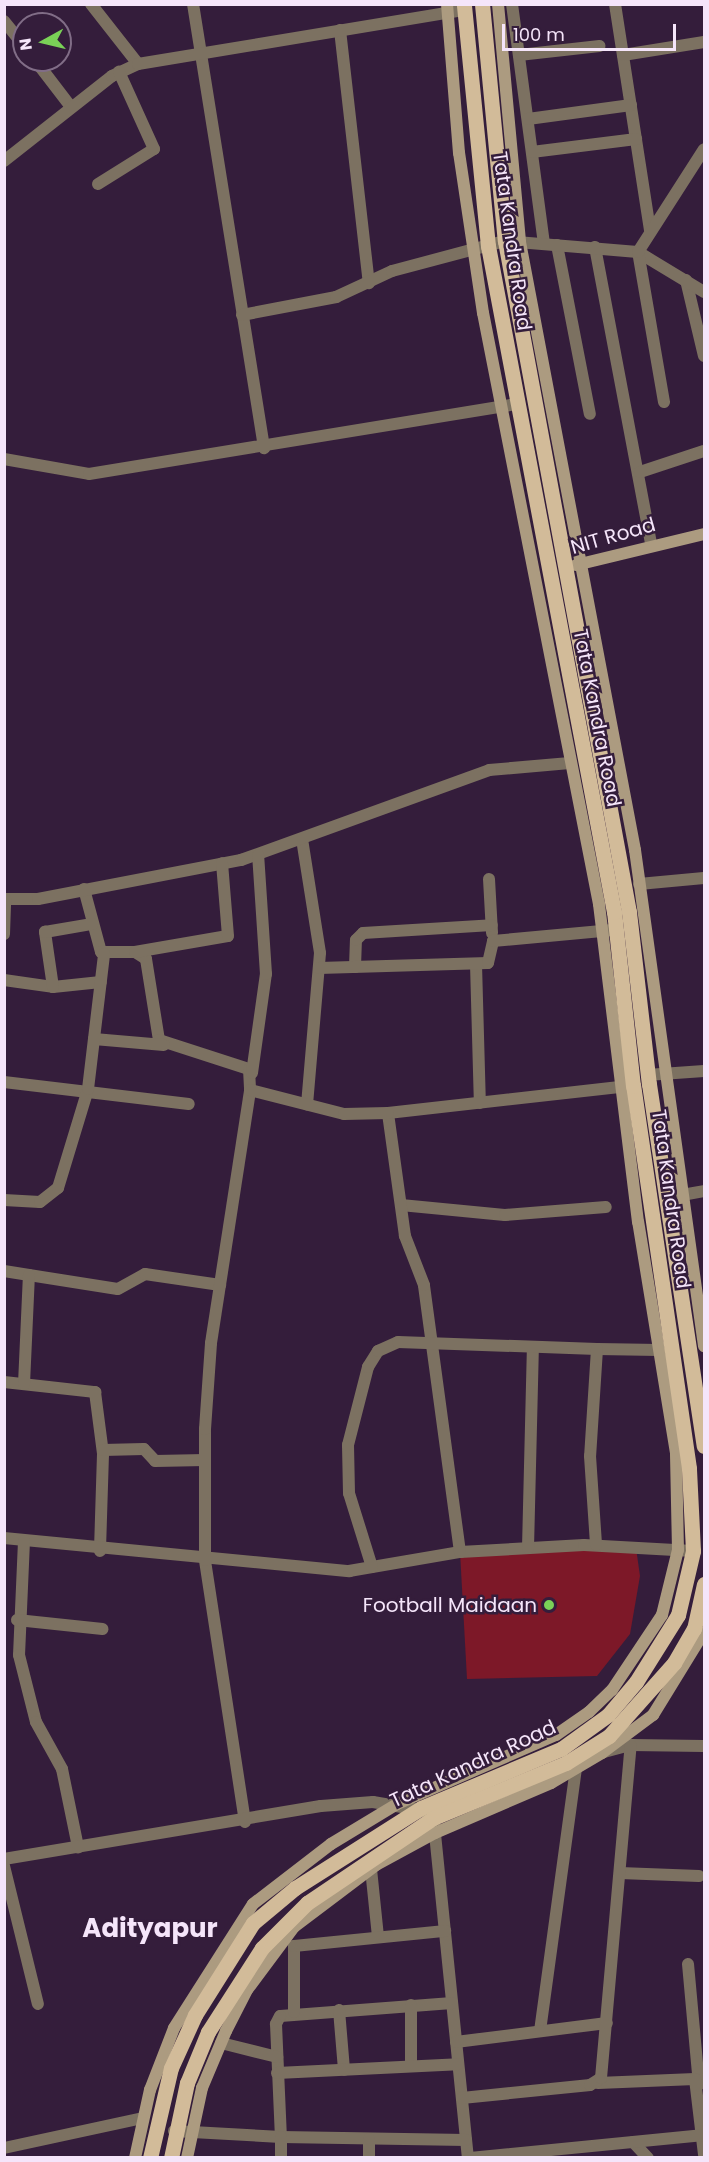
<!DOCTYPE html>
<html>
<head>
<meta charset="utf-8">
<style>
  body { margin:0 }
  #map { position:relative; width:709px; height:2162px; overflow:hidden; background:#341d3b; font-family:Poppins,sans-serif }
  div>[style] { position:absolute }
  .green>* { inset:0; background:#7d1828 }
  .street>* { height:12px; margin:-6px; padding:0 6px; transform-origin:6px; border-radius:6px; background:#7c7161 }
  .secondary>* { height:12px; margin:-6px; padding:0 6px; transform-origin:6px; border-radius:6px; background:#ac9b80 }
  .primary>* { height:15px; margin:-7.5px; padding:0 7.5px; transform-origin:7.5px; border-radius:7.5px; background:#d2bb99 }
  .dots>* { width:16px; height:16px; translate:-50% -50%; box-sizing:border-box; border:3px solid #341d3b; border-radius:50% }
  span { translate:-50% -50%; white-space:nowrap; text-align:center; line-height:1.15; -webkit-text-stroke:5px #341d3b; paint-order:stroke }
  .street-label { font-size:20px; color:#f5e5fa }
  .poi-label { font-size:20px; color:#f5e5fa }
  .right { translate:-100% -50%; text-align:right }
  .district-label { font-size:26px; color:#f5e5fa; font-weight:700 }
  .frame { position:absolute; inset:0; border:6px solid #f5e5fa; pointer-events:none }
  .north { position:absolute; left:12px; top:12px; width:60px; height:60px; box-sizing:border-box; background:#341d3b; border:2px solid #816d87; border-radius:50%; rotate:262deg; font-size:16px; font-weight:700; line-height:24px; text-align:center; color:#f5e5fa }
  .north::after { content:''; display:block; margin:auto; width:21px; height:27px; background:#7ad157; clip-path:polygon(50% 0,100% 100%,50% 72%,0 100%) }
  .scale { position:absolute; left:502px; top:24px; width:174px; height:27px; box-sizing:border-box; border:3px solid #f5e5fa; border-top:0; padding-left:8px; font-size:18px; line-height:21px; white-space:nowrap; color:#f5e5fa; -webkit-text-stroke:4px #341d3b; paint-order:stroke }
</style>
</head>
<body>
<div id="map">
  <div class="green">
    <i style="clip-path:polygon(636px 1548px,640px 1576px,630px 1634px,597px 1676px,467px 1679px,460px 1552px)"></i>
  </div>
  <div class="street">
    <i style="left:91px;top:4px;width:76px;rotate:51.9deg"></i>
    <i style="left:193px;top:4px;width:450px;rotate:80.9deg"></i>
    <i style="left:512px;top:4px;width:242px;rotate:82.4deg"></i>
    <i style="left:615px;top:4px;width:230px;rotate:81.2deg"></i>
    <i style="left:4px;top:21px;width:32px;rotate:51deg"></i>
    <i style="left:340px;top:30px;width:255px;rotate:83.5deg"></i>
    <i style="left:519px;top:55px;width:81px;rotate:-6.4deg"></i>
    <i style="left:623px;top:55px;width:82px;rotate:-9.1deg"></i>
    <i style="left:35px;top:60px;width:59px;rotate:52.5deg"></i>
    <i style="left:528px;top:119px;width:104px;rotate:-7.7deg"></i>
    <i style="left:532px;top:152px;width:105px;rotate:-7.1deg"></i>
    <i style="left:4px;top:161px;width:137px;rotate:-38.2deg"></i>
    <i style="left:112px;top:76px;width:29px;rotate:-25deg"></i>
    <i style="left:138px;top:64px;width:331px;rotate:-9.4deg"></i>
    <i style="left:98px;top:184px;width:66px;rotate:-32deg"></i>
    <i style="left:154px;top:149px;width:85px;rotate:-114.4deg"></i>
    <i style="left:557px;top:245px;width:172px;rotate:79deg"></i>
    <i style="left:595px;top:247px;width:302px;rotate:79.3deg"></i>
    <i style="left:686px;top:280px;width:78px;rotate:76.7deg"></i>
    <i style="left:242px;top:315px;width:96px;rotate:-10.8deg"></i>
    <i style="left:336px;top:297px;width:62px;rotate:-24.9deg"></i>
    <i style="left:392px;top:271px;width:117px;rotate:-14.9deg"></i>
    <i style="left:505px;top:241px;width:133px;rotate:4.7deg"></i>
    <i style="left:638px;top:252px;width:77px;rotate:31.2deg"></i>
    <i style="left:664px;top:402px;width:152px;rotate:-99.8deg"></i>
    <i style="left:638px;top:252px;width:122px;rotate:-57.3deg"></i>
    <i style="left:4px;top:459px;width:86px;rotate:10deg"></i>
    <i style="left:89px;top:474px;width:434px;rotate:-9.3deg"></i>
    <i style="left:640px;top:472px;width:67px;rotate:-18.2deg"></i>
    <i style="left:302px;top:839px;width:115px;rotate:81deg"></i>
    <i style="left:320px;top:953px;width:152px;rotate:94.9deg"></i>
    <i style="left:489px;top:879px;width:54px;rotate:86.8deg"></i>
    <i style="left:639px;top:884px;width:65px;rotate:-5.3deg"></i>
    <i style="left:84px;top:889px;width:65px;rotate:74.9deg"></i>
    <i style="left:101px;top:952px;width:34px"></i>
    <i style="left:135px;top:952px;width:13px;rotate:32deg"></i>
    <i style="left:146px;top:959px;width:82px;rotate:80.9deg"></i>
    <i style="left:159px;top:1040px;width:95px;rotate:17.9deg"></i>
    <i style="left:249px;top:1069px;width:21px;rotate:87deg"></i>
    <i style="left:4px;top:899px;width:34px"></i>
    <i style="left:38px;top:899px;width:207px;rotate:-10.9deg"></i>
    <i style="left:241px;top:860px;width:264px;rotate:-19.9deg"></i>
    <i style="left:489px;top:770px;width:81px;rotate:-4.9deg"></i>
    <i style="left:4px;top:934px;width:35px;rotate:-88deg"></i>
    <i style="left:135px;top:952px;width:94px;rotate:-9.8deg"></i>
    <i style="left:228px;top:936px;width:73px;rotate:-94.7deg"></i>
    <i style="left:476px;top:964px;width:139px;rotate:88.4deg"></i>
    <i style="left:355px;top:967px;width:27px;rotate:-88deg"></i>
    <i style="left:356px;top:940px;width:10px;rotate:-45deg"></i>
    <i style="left:363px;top:933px;width:129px;rotate:-3.5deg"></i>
    <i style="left:319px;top:968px;width:169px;rotate:-1.7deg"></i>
    <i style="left:488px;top:963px;width:23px;rotate:-77deg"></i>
    <i style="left:493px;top:941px;width:120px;rotate:-5.3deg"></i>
    <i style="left:4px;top:980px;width:49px;rotate:8.1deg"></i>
    <i style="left:53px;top:987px;width:48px;rotate:-5.9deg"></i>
    <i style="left:53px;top:987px;width:56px;rotate:-98.3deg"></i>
    <i style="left:45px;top:932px;width:48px;rotate:-9.7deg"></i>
    <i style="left:94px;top:1039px;width:70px;rotate:4.9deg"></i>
    <i style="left:252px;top:1073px;width:100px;rotate:-82deg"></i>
    <i style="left:266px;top:974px;width:119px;rotate:-93.8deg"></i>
    <i style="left:647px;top:1075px;width:57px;rotate:-4deg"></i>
    <i style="left:4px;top:1082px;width:186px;rotate:6.8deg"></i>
    <i style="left:682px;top:1195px;width:22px;rotate:-10deg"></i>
    <i style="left:4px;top:1200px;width:36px;rotate:3deg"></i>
    <i style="left:40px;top:1202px;width:23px;rotate:-38deg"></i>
    <i style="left:58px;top:1188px;width:103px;rotate:-73.1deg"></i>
    <i style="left:88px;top:1089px;width:136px;rotate:-83.2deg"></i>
    <i style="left:401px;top:1205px;width:104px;rotate:5.5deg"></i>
    <i style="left:505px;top:1215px;width:101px;rotate:-4.5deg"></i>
    <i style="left:4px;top:1271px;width:115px;rotate:9deg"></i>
    <i style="left:118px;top:1289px;width:31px;rotate:-29deg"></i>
    <i style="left:145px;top:1274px;width:76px;rotate:8.3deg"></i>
    <i style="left:597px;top:1349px;width:62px;rotate:0.9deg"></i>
    <i style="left:4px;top:1382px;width:92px;rotate:6.3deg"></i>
    <i style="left:95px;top:1392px;width:63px;rotate:82.6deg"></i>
    <i style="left:103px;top:1454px;width:97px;rotate:91.8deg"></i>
    <i style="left:24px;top:1384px;width:109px;rotate:-87.4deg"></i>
    <i style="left:103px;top:1450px;width:41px;rotate:-1.4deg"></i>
    <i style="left:144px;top:1449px;width:16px;rotate:47deg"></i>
    <i style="left:155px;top:1461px;width:50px;rotate:-1.1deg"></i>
    <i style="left:4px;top:1538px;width:347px;rotate:5.5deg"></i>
    <i style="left:349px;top:1571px;width:113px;rotate:-9.7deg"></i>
    <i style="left:460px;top:1552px;width:124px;rotate:-3.2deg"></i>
    <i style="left:584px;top:1545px;width:109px;rotate:3.2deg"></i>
    <i style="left:24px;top:1541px;width:114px;rotate:92.5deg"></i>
    <i style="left:19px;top:1655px;width:69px;rotate:75.8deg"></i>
    <i style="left:36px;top:1722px;width:54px;rotate:61deg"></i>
    <i style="left:62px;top:1769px;width:80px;rotate:78.4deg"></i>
    <i style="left:528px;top:1548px;width:200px;rotate:-88.6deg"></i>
    <i style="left:460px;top:1552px;width:269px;rotate:-97.7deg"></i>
    <i style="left:424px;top:1285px;width:53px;rotate:-111.2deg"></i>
    <i style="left:405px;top:1236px;width:124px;rotate:-97.9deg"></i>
    <i style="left:388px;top:1113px;width:244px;rotate:-6.4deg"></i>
    <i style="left:372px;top:1567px;width:77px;rotate:-107.3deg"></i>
    <i style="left:349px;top:1493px;width:48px;rotate:-91.2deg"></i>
    <i style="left:348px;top:1445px;width:81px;rotate:-75.6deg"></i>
    <i style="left:368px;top:1367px;width:19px;rotate:-58deg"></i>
    <i style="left:378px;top:1351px;width:22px;rotate:-24deg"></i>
    <i style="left:398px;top:1342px;width:199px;rotate:2deg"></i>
    <i style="left:597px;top:1349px;width:107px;rotate:93.7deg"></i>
    <i style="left:590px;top:1456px;width:89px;rotate:86.1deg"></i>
    <i style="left:17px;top:1620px;width:86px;rotate:6deg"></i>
    <i style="left:604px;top:1752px;width:28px;rotate:-15deg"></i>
    <i style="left:631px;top:1745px;width:73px;rotate:0.8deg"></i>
    <i style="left:245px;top:1822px;width:265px;rotate:-98.7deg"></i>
    <i style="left:205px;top:1560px;width:131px;rotate:-90deg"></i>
    <i style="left:205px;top:1429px;width:86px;rotate:-86deg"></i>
    <i style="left:211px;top:1343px;width:256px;rotate:-81.2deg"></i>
    <i style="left:250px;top:1090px;width:97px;rotate:14.3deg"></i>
    <i style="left:344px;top:1114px;width:44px;rotate:-1.3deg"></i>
    <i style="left:434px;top:1824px;width:336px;rotate:84.2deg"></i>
    <i style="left:4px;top:1859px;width:321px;rotate:-9.5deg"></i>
    <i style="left:321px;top:1806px;width:52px;rotate:-4.4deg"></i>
    <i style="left:373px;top:1802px;width:53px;rotate:9.8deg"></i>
    <i style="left:4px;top:1866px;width:142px;rotate:76.2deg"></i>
    <i style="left:371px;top:1869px;width:68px;rotate:84.1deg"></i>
    <i style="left:620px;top:1873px;width:79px;rotate:2.2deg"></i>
    <i style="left:688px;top:1964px;width:121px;rotate:84.8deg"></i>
    <i style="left:452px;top:2003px;width:172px;rotate:175.7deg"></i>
    <i style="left:280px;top:2016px;width:9px;rotate:117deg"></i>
    <i style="left:276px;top:2024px;width:113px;rotate:87.5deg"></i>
    <i style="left:281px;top:2137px;width:185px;rotate:0.9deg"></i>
    <i style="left:411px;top:2005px;width:61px;rotate:90deg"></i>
    <i style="left:339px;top:2010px;width:60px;rotate:85.2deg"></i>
    <i style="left:294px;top:2012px;width:66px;rotate:-90deg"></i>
    <i style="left:294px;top:1946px;width:152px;rotate:-5.7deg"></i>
    <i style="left:540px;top:2031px;width:264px;rotate:-82.2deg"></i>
    <i style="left:456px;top:2042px;width:152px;rotate:-7.2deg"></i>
    <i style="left:221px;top:2043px;width:58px;rotate:14deg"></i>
    <i style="left:277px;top:2073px;width:181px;rotate:-2.8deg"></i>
    <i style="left:598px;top:2083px;width:97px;rotate:-2.4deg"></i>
    <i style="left:695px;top:2079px;width:76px;rotate:83.2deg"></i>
    <i style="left:462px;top:2098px;width:129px;rotate:-5.8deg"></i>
    <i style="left:590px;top:2085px;width:13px;rotate:-32deg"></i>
    <i style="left:601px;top:2078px;width:334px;rotate:-84.9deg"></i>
    <i style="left:174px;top:2131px;width:107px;rotate:3.2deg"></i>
    <i style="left:281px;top:2137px;width:21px;rotate:90deg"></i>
    <i style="left:633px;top:2142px;width:22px;rotate:47deg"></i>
    <i style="left:4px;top:2148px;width:142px;rotate:-12.2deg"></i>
    <i style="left:369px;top:2158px;width:19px;rotate:-90deg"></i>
    <i style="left:470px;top:2158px;width:235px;rotate:-5.6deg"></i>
  </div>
  <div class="secondary">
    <i style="left:498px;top:4px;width:239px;rotate:84.7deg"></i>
    <i style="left:520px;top:242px;width:619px;rotate:79.29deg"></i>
    <i style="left:635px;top:850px;width:501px;rotate:82.08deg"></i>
    <i style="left:576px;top:565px;width:132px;rotate:-13.6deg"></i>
    <i style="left:135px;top:2158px;width:70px;rotate:-77.6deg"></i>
    <i style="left:150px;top:2090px;width:66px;rotate:-68.8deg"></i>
    <i style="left:174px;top:2028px;width:147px;rotate:-57.5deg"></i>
    <i style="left:253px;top:1904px;width:98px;rotate:-37.6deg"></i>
    <i style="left:331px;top:1844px;width:77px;rotate:-31.2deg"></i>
    <i style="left:397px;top:1804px;width:173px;rotate:-23.5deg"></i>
    <i style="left:556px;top:1735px;width:40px;rotate:-34.9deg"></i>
    <i style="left:589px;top:1712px;width:32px;rotate:-44deg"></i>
    <i style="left:612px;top:1690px;width:90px;rotate:-56.3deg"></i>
    <i style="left:662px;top:1615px;width:67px;rotate:-76.2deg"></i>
    <i style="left:678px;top:1550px;width:97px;rotate:-91.2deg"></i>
    <i style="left:676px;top:1453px;width:234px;rotate:-99.3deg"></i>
    <i style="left:638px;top:1222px;width:320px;rotate:-97deg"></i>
    <i style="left:599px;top:904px;width:602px;rotate:-101.1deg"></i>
    <i style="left:483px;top:313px;width:162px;rotate:-98.5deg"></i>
    <i style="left:459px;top:153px;width:149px;rotate:-94.6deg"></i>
    <i style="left:187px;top:2158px;width:72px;rotate:-77.9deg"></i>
    <i style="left:202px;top:2088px;width:62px;rotate:-67.2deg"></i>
    <i style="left:226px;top:2031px;width:46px;rotate:-62.9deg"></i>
    <i style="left:247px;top:1990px;width:79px;rotate:-53.3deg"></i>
    <i style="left:294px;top:1927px;width:103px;rotate:-37.1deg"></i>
    <i style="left:376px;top:1865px;width:67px;rotate:-28.5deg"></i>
    <i style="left:435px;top:1833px;width:126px;rotate:-23.3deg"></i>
    <i style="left:551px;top:1783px;width:59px;rotate:-30.5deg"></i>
    <i style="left:602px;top:1753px;width:64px;rotate:-36.7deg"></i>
    <i style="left:653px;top:1715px;width:97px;rotate:-58.4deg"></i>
  </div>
  <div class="primary">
    <i style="left:482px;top:4px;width:238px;rotate:84.5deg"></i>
    <i style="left:505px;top:241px;width:682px;rotate:79.53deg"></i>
    <i style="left:629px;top:912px;width:173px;rotate:83.4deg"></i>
    <i style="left:649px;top:1084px;width:366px;rotate:81.4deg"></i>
    <i style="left:150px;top:2158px;width:92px;rotate:-76.9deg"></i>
    <i style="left:171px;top:2068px;width:58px;rotate:-65.6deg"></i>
    <i style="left:195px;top:2015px;width:109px;rotate:-57.8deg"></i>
    <i style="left:253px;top:1923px;width:55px;rotate:-39.8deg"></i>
    <i style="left:295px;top:1888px;width:149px;rotate:-32.4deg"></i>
    <i style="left:421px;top:1808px;width:152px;rotate:-22.9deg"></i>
    <i style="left:561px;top:1749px;width:58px;rotate:-35.9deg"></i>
    <i style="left:608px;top:1715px;width:43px;rotate:-49.7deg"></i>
    <i style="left:636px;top:1682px;width:79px;rotate:-57.9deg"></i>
    <i style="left:678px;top:1615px;width:66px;rotate:-76.8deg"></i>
    <i style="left:693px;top:1551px;width:83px;rotate:-92.8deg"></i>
    <i style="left:689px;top:1468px;width:386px;rotate:-98.3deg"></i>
    <i style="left:633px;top:1086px;width:175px;rotate:-96.2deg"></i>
    <i style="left:614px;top:912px;width:678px;rotate:-100.71deg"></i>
    <i style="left:488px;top:246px;width:243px;rotate:-95.7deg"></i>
    <i style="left:171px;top:2158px;width:77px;rotate:-78deg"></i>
    <i style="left:187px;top:2083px;width:55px;rotate:-67.6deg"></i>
    <i style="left:208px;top:2032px;width:100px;rotate:-57.3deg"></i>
    <i style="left:262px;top:1948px;width:64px;rotate:-45deg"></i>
    <i style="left:307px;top:1903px;width:152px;rotate:-34deg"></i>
    <i style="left:433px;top:1818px;width:144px;rotate:-22.5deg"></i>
    <i style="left:566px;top:1763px;width:51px;rotate:-32.1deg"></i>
    <i style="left:609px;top:1736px;width:98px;rotate:-48.3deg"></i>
    <i style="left:674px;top:1663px;width:39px;rotate:-60deg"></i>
    <i style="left:694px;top:1629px;width:46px;rotate:-77.5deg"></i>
  </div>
  <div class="dots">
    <i style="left:549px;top:1605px;background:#7ad157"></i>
  </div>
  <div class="street-label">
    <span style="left:512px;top:241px;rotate:82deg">Tata Kandra Road</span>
    <span style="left:613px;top:536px;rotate:-16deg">NIT Road</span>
    <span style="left:597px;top:718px;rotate:79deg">Tata Kandra Road</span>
    <span style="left:671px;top:1199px;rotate:82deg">Tata Kandra Road</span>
    <span style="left:473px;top:1764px;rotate:-25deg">Tata Kandra Road</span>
  </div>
  <div class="poi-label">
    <span class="right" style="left:537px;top:1605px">Football Maidaan</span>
  </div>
  <div class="district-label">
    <span style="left:150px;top:1929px">Adityapur</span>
  </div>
  <div class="frame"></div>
  <div class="north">N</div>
  <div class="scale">100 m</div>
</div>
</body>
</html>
